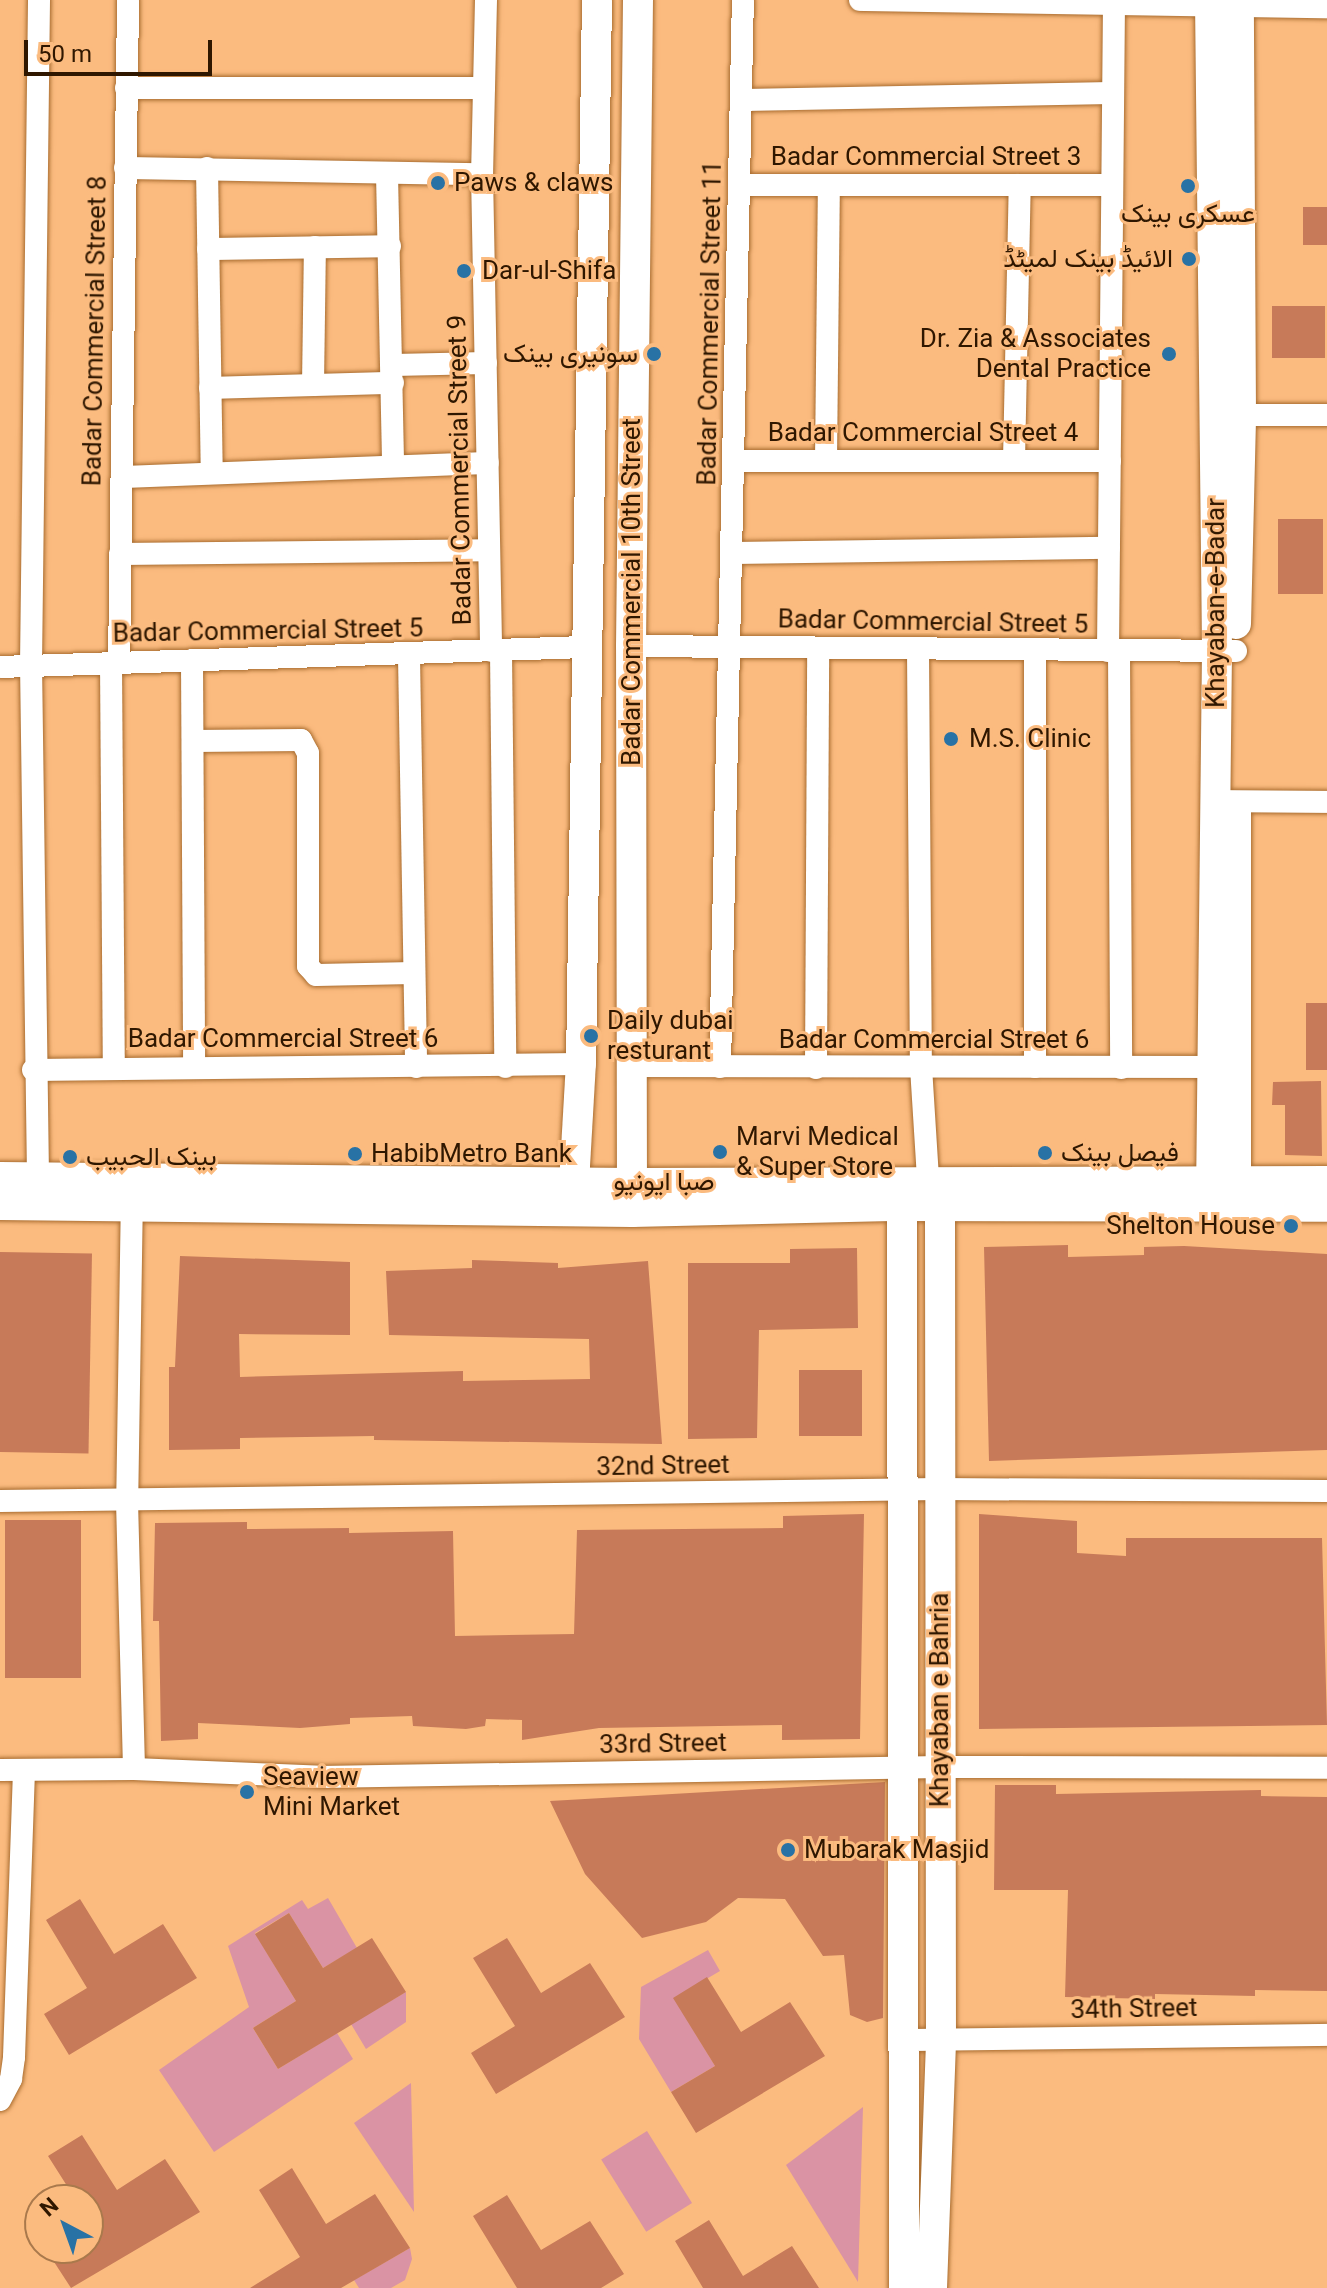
<!DOCTYPE html>
<html>
<head>
<meta charset="utf-8">
<style>
  body { margin:0 }
  #map { position:relative; width:1327px; height:2288px; overflow:hidden; background:#fbbb7f; font-family:Roboto,Vazirmatn,sans-serif }
  div>[style] { position:absolute }
  .green>* { inset:0; background:#da93a4; transform-origin:0 0 }
  .building>* { inset:0; background:#c77a59; transform-origin:0 0 }
  .roads { filter:drop-shadow(0 0 2px #a86c2f) drop-shadow(0 0 2px #a86c2f) }
  .street>* { height:22px; margin:-11px; padding:0 11px; transform-origin:11px; border-radius:11px; background:#fff }
  .secondary>* { height:30px; margin:-15px; padding:0 15px; transform-origin:15px; border-radius:15px; background:#fff }
  .dots>* { width:22px; height:22px; translate:-50% -50%; box-sizing:border-box; border:4px solid #fbbb7f; border-radius:50% }
  span { translate:-50% -50%; white-space:nowrap; text-align:center; line-height:1.15; -webkit-text-stroke:6px #fbbb7f; paint-order:stroke }
  .street-label { font-size:26px; color:#2f1700 }
  .poi-label { font-size:26px; color:#2f1700 }
  .left { translate:0 -50%; text-align:left }
  .right { translate:-100% -50%; text-align:right }
  .north { position:absolute; left:24px; top:2184px; width:80px; height:80px; box-sizing:border-box; background:#fbbb7f; border:2px solid #a9794c; border-radius:50%; rotate:319deg; font-size:22px; font-weight:700; line-height:32px; text-align:center; color:#2f1700 }
  .north::after { content:''; display:block; margin:auto; width:28px; height:36px; background:#2872a5; clip-path:polygon(50% 0,100% 100%,50% 72%,0 100%) }
  .scale { position:absolute; left:24px; top:40px; width:188px; height:36px; box-sizing:border-box; border:4px solid #2f1700; border-top:0; padding-left:10px; font-size:24px; line-height:28px; white-space:nowrap; color:#2f1700; -webkit-text-stroke:6px #fbbb7f; paint-order:stroke }
</style>
</head>
<body>
<div id="map">
  <div class="green">
    <i style="clip-path:polygon(328px 1898px,357px 1948px,323px 1968px,289px 1913px,255px 1933px,296px 2001px,253px 2028px,278px 2069px,337px 2033px,353px 2059px,214px 2152px,159px 2070px,249px 2007px,228px 1946px,302px 1900px,308px 1909px)"></i>
    <i style="clip-path:polygon(708px 1950px,720px 1971px,674px 1998px,715px 2066px,671px 2092px,639px 2039px,641px 1987px)"></i>
    <i style="clip-path:polygon(406px 1992px,406px 2022px,366px 2049px,351px 2024px)"></i>
    <i style="clip-path:polygon(411px 2083px,414px 2212px,354px 2123px)"></i>
    <i style="clip-path:polygon(863px 2107px,858px 2282px,786px 2165px)"></i>
    <i style="left:647px;top:2131px;width:85px;height:54px;rotate:58deg"></i>
    <i style="clip-path:polygon(410px 2248px,412px 2259px,405px 2280px,391px 2288px,359px 2288px,354px 2280px)"></i>
  </div>
  <div class="building">
    <i style="left:1303px;top:207px;width:24px;height:38px"></i>
    <i style="left:1272px;top:306px;width:53px;height:52px"></i>
    <i style="left:1278px;top:519px;width:45px;height:75px"></i>
    <i style="left:1306px;top:1003px;width:21px;height:67px"></i>
    <i style="clip-path:polygon(1321px 1081px,1322px 1156px,1285px 1155px,1285px 1105px,1272px 1105px,1273px 1082px)"></i>
    <i style="clip-path:polygon(1068px 1245px,1068px 1257px,1144px 1255px,1144px 1247px,1184px 1246px,1327px 1254px,1327px 1450px,989px 1461px,984px 1247px)"></i>
    <i style="clip-path:polygon(857px 1248px,858px 1328px,759px 1330px,757px 1438px,688px 1439px,688px 1263px,790px 1263px,790px 1249px)"></i>
    <i style="left:0;top:1252px;width:92px;height:200px;rotate:1deg"></i>
    <i style="clip-path:polygon(180px 1256px,350px 1262px,350px 1335px,239px 1334px,240px 1377px,463px 1371px,463px 1381px,590px 1379px,589px 1339px,389px 1335px,386px 1271px,472px 1268px,472px 1260px,558px 1263px,558px 1268px,648px 1261px,662px 1444px,374px 1440px,374px 1436px,240px 1438px,240px 1449px,169px 1450px,169px 1367px,175px 1367px)"></i>
    <i style="left:799px;top:1370px;width:63px;height:66px"></i>
    <i style="clip-path:polygon(864px 1514px,860px 1739px,782px 1740px,782px 1725px,599px 1728px,522px 1740px,522px 1720px,486px 1719px,485px 1726px,466px 1729px,413px 1726px,412px 1716px,350px 1718px,350px 1724px,300px 1728px,198px 1723px,198px 1739px,161px 1741px,159px 1621px,153px 1621px,155px 1523px,247px 1522px,247px 1529px,349px 1528px,349px 1533px,453px 1531px,455px 1636px,574px 1634px,577px 1530px,783px 1528px,783px 1516px)"></i>
    <i style="clip-path:polygon(979px 1514px,1077px 1521px,1077px 1553px,1126px 1556px,1126px 1538px,1322px 1538px,1327px 1725px,979px 1729px)"></i>
    <i style="left:5px;top:1520px;width:76px;height:158px"></i>
    <i style="clip-path:polygon(885px 1782px,883px 2018px,867px 2022px,850px 2015px,844px 1955px,823px 1956px,785px 1899px,738px 1898px,706px 1922px,642px 1938px,585px 1874px,550px 1801px)"></i>
    <i style="clip-path:polygon(995px 1785px,1056px 1785px,1056px 1794px,1261px 1790px,1261px 1796px,1327px 1797px,1327px 1991px,1255px 1990px,1255px 1996px,1155px 1994px,1155px 1999px,1065px 1997px,1068px 1890px,994px 1890px)"></i>
    <i style="clip-path:polygon(80px 1899px,114px 1954px,163px 1924px,197px 1978px,69px 2055px,44px 2014px,87px 1988px,46px 1920px)"></i>
    <i style="clip-path:polygon(289px 1913px,323px 1968px,372px 1938px,406px 1992px,278px 2069px,253px 2028px,296px 2001px,255px 1934px)"></i>
    <i style="clip-path:polygon(507px 1938px,541px 1993px,590px 1963px,625px 2017px,496px 2094px,471px 2053px,515px 2026px,473px 1958px)"></i>
    <i style="clip-path:polygon(707px 1977px,741px 2032px,790px 2002px,825px 2056px,696px 2133px,671px 2092px,715px 2066px,673px 1998px)"></i>
    <i style="clip-path:polygon(82px 2135px,117px 2190px,165px 2159px,200px 2212px,71px 2288px,45px 2248px,88px 2248px,88px 2200px,76px 2200px,48px 2156px)"></i>
    <i style="clip-path:polygon(292px 2168px,326px 2224px,375px 2194px,410px 2248px,341px 2288px,250px 2288px,300px 2257px,259px 2190px)"></i>
    <i style="clip-path:polygon(507px 2195px,541px 2250px,590px 2221px,624px 2274px,601px 2288px,517px 2288px,473px 2216px)"></i>
    <i style="clip-path:polygon(709px 2220px,743px 2276px,792px 2246px,819px 2288px,703px 2288px,675px 2241px)"></i>
  </div>
  <div class="roads">
    <div class="street">
      <i style="left:486px;top:0;width:174px;rotate:91.3deg"></i>
      <i style="left:482px;top:174px;width:477px;rotate:88.9deg"></i>
      <i style="left:860px;top:0;width:467px;rotate:0.9deg"></i>
      <i style="left:126px;top:88px;width:358px"></i>
      <i style="left:742px;top:100px;width:371px;rotate:-1.1deg"></i>
      <i style="left:125px;top:168px;width:357px;rotate:1deg"></i>
      <i style="left:207px;top:168px;width:305px;rotate:89.1deg"></i>
      <i style="left:387px;top:174px;width:292px;rotate:88.8deg"></i>
      <i style="left:740px;top:185px;width:372px"></i>
      <i style="left:208px;top:249px;width:182px;rotate:-0.9deg"></i>
      <i style="left:393px;top:365px;width:93px;rotate:-1.2deg"></i>
      <i style="left:313px;top:385px;width:138px;rotate:-89.2deg"></i>
      <i style="left:210px;top:388px;width:183px;rotate:-1.6deg"></i>
      <i style="left:1241px;top:415px;width:86px"></i>
      <i style="left:1014px;top:460px;width:275px;rotate:-88.8deg"></i>
      <i style="left:736px;top:461px;width:374px"></i>
      <i style="left:826px;top:461px;width:276px;rotate:-89.4deg"></i>
      <i style="left:122px;top:477px;width:366px;rotate:-2.2deg"></i>
      <i style="left:734px;top:553px;width:375px;rotate:-0.8deg"></i>
      <i style="left:120px;top:554px;width:369px;rotate:-0.6deg"></i>
      <i style="left:631px;top:646px;width:605px;rotate:0.47deg"></i>
      <i style="left:918px;top:649px;width:418px;rotate:89.6deg"></i>
      <i style="left:921px;top:1067px;width:112px;rotate:86.4deg"></i>
      <i style="left:1035px;top:650px;width:417px;rotate:90deg"></i>
      <i style="left:501px;top:651px;width:416px;rotate:89.4deg"></i>
      <i style="left:1108px;top:651px;width:651px;rotate:-89.47deg"></i>
      <i style="left:1119px;top:651px;width:417px;rotate:89.7deg"></i>
      <i style="left:409px;top:657px;width:410px;rotate:89deg"></i>
      <i style="left:192px;top:660px;width:406px;rotate:89.7deg"></i>
      <i style="left:111px;top:663px;width:405px;rotate:89.6deg"></i>
      <i style="left:119px;top:663px;width:663px;rotate:-89.22deg"></i>
      <i style="left:0;top:667px;width:584px;rotate:-1.96deg"></i>
      <i style="left:193px;top:741px;width:108px;rotate:-0.5deg"></i>
      <i style="left:301px;top:740px;width:15px;rotate:62deg"></i>
      <i style="left:308px;top:753px;width:213px;rotate:90deg"></i>
      <i style="left:308px;top:966px;width:12px;rotate:48deg"></i>
      <i style="left:316px;top:975px;width:98px;rotate:-1.2deg"></i>
      <i style="left:1218px;top:801px;width:109px;rotate:0.5deg"></i>
      <i style="left:631px;top:1066px;width:595px;rotate:0.1deg"></i>
      <i style="left:720px;top:1067px;width:1067px;rotate:-88.77deg"></i>
      <i style="left:816px;top:1068px;width:420px;rotate:-89.7deg"></i>
      <i style="left:33px;top:1070px;width:548px;rotate:-0.63deg"></i>
      <i style="left:38px;top:1177px;width:512px;rotate:-90.78deg"></i>
      <i style="left:31px;top:665px;width:665px;rotate:-89.31deg"></i>
      <i style="left:132px;top:1194px;width:307px;rotate:90.9deg"></i>
      <i style="left:127px;top:1501px;width:268px;rotate:88.5deg"></i>
      <i style="left:0;top:1501px;width:938px;rotate:-0.73deg"></i>
      <i style="left:938px;top:1489px;width:389px;rotate:0.3deg"></i>
      <i style="left:0;top:1770px;width:134px;rotate:-0.4deg"></i>
      <i style="left:134px;top:1769px;width:187px;rotate:2.4deg"></i>
      <i style="left:321px;top:1777px;width:619px;rotate:-0.93deg"></i>
      <i style="left:940px;top:1767px;width:387px;rotate:0.1deg"></i>
      <i style="left:903px;top:2040px;width:424px;rotate:-0.7deg"></i>
      <i style="left:0;top:2100px;width:24px;rotate:-62deg"></i>
      <i style="left:11px;top:2079px;width:22px;rotate:-82deg"></i>
      <i style="left:14px;top:2057px;width:287px;rotate:-88deg"></i>
    </div>
    <div class="secondary">
      <i style="left:1210px;top:0;width:651px;rotate:89.38deg"></i>
      <i style="left:1217px;top:651px;width:549px;rotate:90.63deg"></i>
      <i style="left:1236px;top:624px;width:209px;rotate:-88.6deg"></i>
      <i style="left:1241px;top:415px;width:415px;rotate:-90.3deg"></i>
      <i style="left:0;top:1177px;width:632px;rotate:0.54deg"></i>
      <i style="left:632px;top:1183px;width:695px;rotate:-0.16deg"></i>
      <i style="left:902px;top:1186px;width:1102px;rotate:89.9deg"></i>
      <i style="left:1236px;top:1200px;width:388px;rotate:-90deg"></i>
      <i style="left:573px;top:1201px;width:137px;rotate:-86.7deg"></i>
      <i style="left:581px;top:1064px;width:1064px;rotate:-89.14deg"></i>
      <i style="left:632px;top:1202px;width:556px;rotate:-90.1deg"></i>
      <i style="left:631px;top:646px;width:646px;rotate:-89.38deg"></i>
      <i style="left:0;top:1205px;width:632px;rotate:0.63deg"></i>
      <i style="left:632px;top:1212px;width:271px;rotate:-1.3deg"></i>
      <i style="left:903px;top:1206px;width:424px;rotate:0.1deg"></i>
      <i style="left:932px;top:2288px;width:248px;rotate:-87.9deg"></i>
      <i style="left:941px;top:2040px;width:850px;rotate:-90.07deg"></i>
    </div>
  </div>
  <div class="dots">
    <i style="left:438px;top:183px;background:#2872a5"></i>
    <i style="left:1188px;top:186px;background:#2872a5"></i>
    <i style="left:1189px;top:259px;background:#2872a5"></i>
    <i style="left:464px;top:271px;background:#2872a5"></i>
    <i style="left:654px;top:354px;background:#2872a5"></i>
    <i style="left:1169px;top:354px;background:#2872a5"></i>
    <i style="left:951px;top:739px;background:#2872a5"></i>
    <i style="left:591px;top:1036px;background:#2872a5"></i>
    <i style="left:720px;top:1152px;background:#2872a5"></i>
    <i style="left:1045px;top:1153px;background:#2872a5"></i>
    <i style="left:355px;top:1154px;background:#2872a5"></i>
    <i style="left:70px;top:1157px;background:#2872a5"></i>
    <i style="left:1291px;top:1226px;background:#2872a5"></i>
    <i style="left:247px;top:1792px;background:#2872a5"></i>
    <i style="left:788px;top:1850px;background:#2872a5"></i>
  </div>
  <div class="street-label">
    <span style="left:926px;top:157px">Badar Commercial Street 3</span>
    <span style="left:710px;top:323px;rotate:-89deg">Badar Commercial Street 11</span>
    <span style="left:95px;top:331px;rotate:-89deg">Badar Commercial Street 8</span>
    <span style="left:923px;top:433px">Badar Commercial Street 4</span>
    <span style="left:460px;top:470px;rotate:-91deg">Badar Commercial Street 9</span>
    <span style="left:632px;top:592px;rotate:-90deg">Badar Commercial 10th Street</span>
    <span style="left:1216px;top:603px;rotate:-90deg">Khayaban-e-Badar</span>
    <span style="left:933px;top:622px;rotate:1deg">Badar Commercial Street 5</span>
    <span style="left:268px;top:631px;rotate:-1deg">Badar Commercial Street 5</span>
    <span style="left:283px;top:1039px">Badar Commercial Street 6</span>
    <span style="left:934px;top:1040px">Badar Commercial Street 6</span>
    <span style="left:664px;top:1182px">صبا ایونیو</span>
    <span style="left:663px;top:1466px;rotate:-1deg">32nd Street</span>
    <span style="left:940px;top:1700px;rotate:-90deg">Khayaban e Bahria</span>
    <span style="left:663px;top:1744px;rotate:-1deg">33rd Street</span>
    <span style="left:1134px;top:2009px;rotate:-1deg">34th Street</span>
  </div>
  <div class="poi-label">
    <span class="left" style="left:454px;top:183px">Paws &amp; claws</span>
    <span style="left:1188px;top:214px">عسکری بینک</span>
    <span class="right" style="left:1173px;top:259px">الائیڈ بینک لمیٹڈ</span>
    <span class="left" style="left:482px;top:271px">Dar-ul-Shifa</span>
    <span class="right" style="left:1151px;top:354px">Dr. Zia &amp; Associates<br>Dental Practice</span>
    <span class="right" style="left:638px;top:354px">سونیری بینک</span>
    <span class="left" style="left:969px;top:739px">M.S. Clinic</span>
    <span class="left" style="left:607px;top:1036px">Daily dubai<br>resturant</span>
    <span class="left" style="left:736px;top:1152px">Marvi Medical<br>&amp; Super Store</span>
    <span class="left" style="left:1061px;top:1153px">فیصل بینک</span>
    <span class="left" style="left:371px;top:1154px">HabibMetro Bank</span>
    <span class="left" style="left:86px;top:1157px">بينک الحبيب</span>
    <span class="right" style="left:1275px;top:1226px">Shelton House</span>
    <span class="left" style="left:263px;top:1792px">Seaview<br>Mini Market</span>
    <span class="left" style="left:804px;top:1850px">Mubarak Masjid</span>
  </div>
  <div class="north">N</div>
  <div class="scale">50 m</div>
</div>
</body>
</html>
